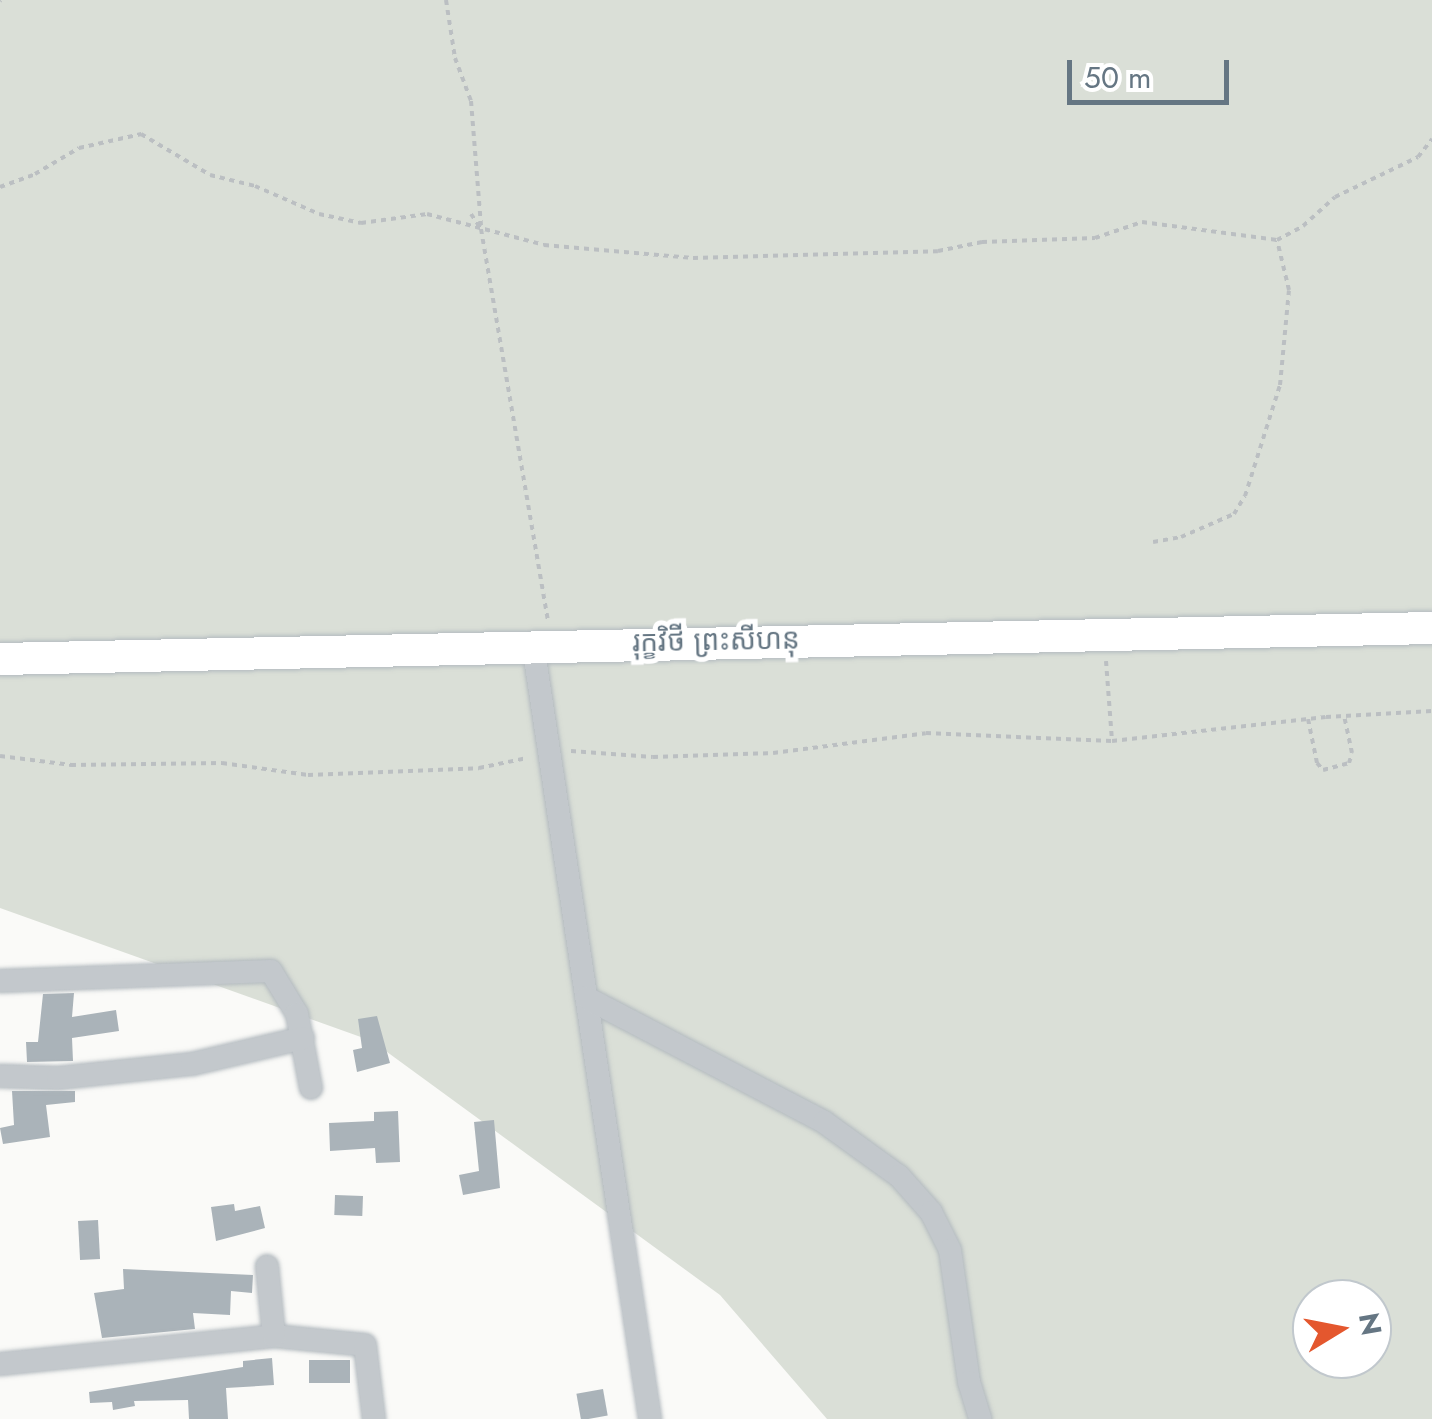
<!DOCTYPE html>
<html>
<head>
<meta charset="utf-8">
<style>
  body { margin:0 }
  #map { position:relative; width:1432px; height:1419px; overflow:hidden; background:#fafaf8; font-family:Jost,"Noto Sans Khmer",sans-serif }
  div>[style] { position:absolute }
  .green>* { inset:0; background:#dadfd7 }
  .building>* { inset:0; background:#aab3b9; transform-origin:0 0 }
  .path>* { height:4px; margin-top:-2px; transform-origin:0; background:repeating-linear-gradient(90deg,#bbbfc2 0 5px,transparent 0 10px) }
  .roads { filter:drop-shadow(0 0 2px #b3babf) drop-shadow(0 0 2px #b3babf) }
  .street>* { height:22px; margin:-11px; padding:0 11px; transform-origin:11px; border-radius:11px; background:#c3c8cc }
  .secondary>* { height:32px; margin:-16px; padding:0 16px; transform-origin:16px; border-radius:16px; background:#fff }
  span { translate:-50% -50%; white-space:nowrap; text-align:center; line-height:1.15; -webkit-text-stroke:10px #fff; paint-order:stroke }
  .street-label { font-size:28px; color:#657683 }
  .north { position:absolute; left:1292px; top:1279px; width:100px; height:100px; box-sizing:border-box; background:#fff; border:2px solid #c1c8cd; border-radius:50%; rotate:80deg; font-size:28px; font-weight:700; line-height:40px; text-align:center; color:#657683 }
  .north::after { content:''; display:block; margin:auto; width:35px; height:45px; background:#e4572e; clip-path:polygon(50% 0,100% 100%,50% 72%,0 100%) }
  .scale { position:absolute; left:1067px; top:60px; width:162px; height:45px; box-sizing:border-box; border:5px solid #657683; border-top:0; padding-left:12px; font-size:30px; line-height:35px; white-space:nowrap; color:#657683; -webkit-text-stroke:8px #fff; paint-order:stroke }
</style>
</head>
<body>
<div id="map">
  <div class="green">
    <i style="clip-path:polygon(evenodd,0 0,1432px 0,1432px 1419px,827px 1419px,720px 1295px,372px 1041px,0 908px,0 0,1312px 1299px,1372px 1299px,1372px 1359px,1312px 1359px,1312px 1299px)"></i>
  </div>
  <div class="building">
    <i style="clip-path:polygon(74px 993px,72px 1017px,116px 1010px,119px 1031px,72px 1038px,73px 1061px,27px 1062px,26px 1042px,38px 1042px,43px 994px)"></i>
    <i style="clip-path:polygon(377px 1016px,390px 1063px,357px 1072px,353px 1050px,362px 1048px,358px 1019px)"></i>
    <i style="clip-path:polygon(12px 1091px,75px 1091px,75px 1102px,46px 1105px,50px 1137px,3px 1144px,0 1128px,14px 1125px)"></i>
    <i style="clip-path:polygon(398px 1111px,400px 1162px,376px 1163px,375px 1148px,330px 1151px,329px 1123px,374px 1121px,374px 1112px)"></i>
    <i style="clip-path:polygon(494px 1120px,500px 1188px,463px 1195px,459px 1175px,479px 1171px,474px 1122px)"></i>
    <i style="left:335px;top:1195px;width:28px;height:20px;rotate:2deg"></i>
    <i style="clip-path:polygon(234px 1204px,235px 1211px,260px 1206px,265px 1228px,216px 1241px,211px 1207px)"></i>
    <i style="left:98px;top:1220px;width:39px;height:20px;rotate:87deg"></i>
    <i style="clip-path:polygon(123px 1269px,253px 1275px,252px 1293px,231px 1291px,230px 1315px,193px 1313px,195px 1329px,102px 1338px,94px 1293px,124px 1289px)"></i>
    <i style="clip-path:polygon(272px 1358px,274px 1385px,226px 1388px,228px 1419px,189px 1419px,188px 1400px,134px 1401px,135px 1406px,113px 1410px,112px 1402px,90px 1403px,89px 1392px,243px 1367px,243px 1361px)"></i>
    <i style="left:309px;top:1360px;width:41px;height:23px"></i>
    <i style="left:603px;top:1389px;width:27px;height:27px;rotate:80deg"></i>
  </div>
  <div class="path">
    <i style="left:446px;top:0;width:59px;rotate:81.2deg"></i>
    <i style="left:455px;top:58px;width:46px;rotate:69.6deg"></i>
    <i style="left:471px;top:101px;width:125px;rotate:85.4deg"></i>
    <i style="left:0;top:1px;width:1px;rotate:-45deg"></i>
    <i style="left:0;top:187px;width:37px;rotate:-20deg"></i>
    <i style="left:35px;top:174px;width:51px;rotate:-30.6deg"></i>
    <i style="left:79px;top:148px;width:64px;rotate:-12.7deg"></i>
    <i style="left:141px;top:134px;width:80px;rotate:30.7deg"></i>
    <i style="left:210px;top:175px;width:46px;rotate:13.7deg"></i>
    <i style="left:255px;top:186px;width:70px;rotate:23.6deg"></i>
    <i style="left:319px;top:214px;width:43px;rotate:12.1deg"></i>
    <i style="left:361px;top:223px;width:67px;rotate:-7.8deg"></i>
    <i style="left:427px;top:214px;width:121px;rotate:14.8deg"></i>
    <i style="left:544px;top:245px;width:150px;rotate:5deg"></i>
    <i style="left:693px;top:258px;width:245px;rotate:-1.6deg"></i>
    <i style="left:938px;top:251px;width:45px;rotate:-11.6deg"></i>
    <i style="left:982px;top:242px;width:113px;rotate:-2deg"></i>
    <i style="left:1095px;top:238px;width:50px;rotate:-18.8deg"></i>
    <i style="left:1142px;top:222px;width:136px;rotate:7.6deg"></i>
    <i style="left:1277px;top:240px;width:30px;rotate:-28deg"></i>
    <i style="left:1303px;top:226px;width:43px;rotate:-42.2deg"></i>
    <i style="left:1335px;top:197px;width:92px;rotate:-25.7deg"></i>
    <i style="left:1418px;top:157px;width:23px;rotate:-52deg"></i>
    <i style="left:471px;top:214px;width:18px;rotate:56deg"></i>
    <i style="left:481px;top:229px;width:397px;rotate:80.3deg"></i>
    <i style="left:1153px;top:542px;width:28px;rotate:-10deg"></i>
    <i style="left:1181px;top:537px;width:58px;rotate:-23.5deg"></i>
    <i style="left:1234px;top:514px;width:21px;rotate:-59deg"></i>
    <i style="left:1245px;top:496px;width:116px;rotate:-72.5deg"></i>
    <i style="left:1280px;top:385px;width:95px;rotate:-84.6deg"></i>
    <i style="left:1289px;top:290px;width:51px;rotate:-103.5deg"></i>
    <i style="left:1106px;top:661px;width:80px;rotate:85.7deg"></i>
    <i style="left:1308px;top:719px;width:45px;rotate:78.4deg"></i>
    <i style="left:1317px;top:763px;width:9px;rotate:49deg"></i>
    <i style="left:1323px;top:770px;width:27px;rotate:-15deg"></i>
    <i style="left:1349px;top:763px;width:10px;rotate:-73deg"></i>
    <i style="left:1352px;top:753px;width:38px;rotate:-102deg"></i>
    <i style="left:571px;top:751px;width:82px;rotate:4.2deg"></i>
    <i style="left:653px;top:757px;width:120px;rotate:-1.9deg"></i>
    <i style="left:773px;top:753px;width:154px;rotate:-7.4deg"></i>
    <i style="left:926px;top:733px;width:186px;rotate:2.5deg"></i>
    <i style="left:1112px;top:741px;width:215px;rotate:-6.4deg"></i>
    <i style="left:1326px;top:717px;width:106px;rotate:-3.2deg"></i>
    <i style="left:0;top:756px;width:72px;rotate:7.2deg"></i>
    <i style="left:71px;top:765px;width:151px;rotate:-0.8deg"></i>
    <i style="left:222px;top:763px;width:87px;rotate:7.9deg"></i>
    <i style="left:308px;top:775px;width:171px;rotate:-2.3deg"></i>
    <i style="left:479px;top:768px;width:49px;rotate:-11.8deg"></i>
  </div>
  <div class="roads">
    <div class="street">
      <i style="left:533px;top:645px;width:783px;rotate:81.4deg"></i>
      <i style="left:0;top:981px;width:271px;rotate:-2.1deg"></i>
      <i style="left:271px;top:971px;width:50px;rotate:58.8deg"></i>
      <i style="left:297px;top:1014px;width:75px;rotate:79.3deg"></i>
      <i style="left:587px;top:998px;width:267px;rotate:27.6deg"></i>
      <i style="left:824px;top:1122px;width:92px;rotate:35.8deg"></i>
      <i style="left:899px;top:1176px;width:48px;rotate:48.4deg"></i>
      <i style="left:931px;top:1212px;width:42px;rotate:63.4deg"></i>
      <i style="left:950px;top:1250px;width:133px;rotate:81.8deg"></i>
      <i style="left:969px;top:1382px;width:39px;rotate:73deg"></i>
      <i style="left:0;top:1076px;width:58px;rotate:2deg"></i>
      <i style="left:58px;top:1078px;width:135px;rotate:-6deg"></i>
      <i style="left:192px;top:1064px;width:114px;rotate:-13.2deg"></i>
      <i style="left:274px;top:1336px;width:91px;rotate:5.6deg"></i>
      <i style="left:365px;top:1345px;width:75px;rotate:83.1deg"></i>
      <i style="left:0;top:1364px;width:275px;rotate:-5.8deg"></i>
      <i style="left:274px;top:1336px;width:70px;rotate:-95.7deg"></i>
    </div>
    <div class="secondary">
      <i style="left:0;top:659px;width:1432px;rotate:-1.24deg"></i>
    </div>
  </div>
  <div class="street-label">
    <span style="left:716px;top:641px;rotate:-1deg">រុក្ខវិថី ព្រះសីហនុ</span>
  </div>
  <div class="north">N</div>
  <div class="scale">50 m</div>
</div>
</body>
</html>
